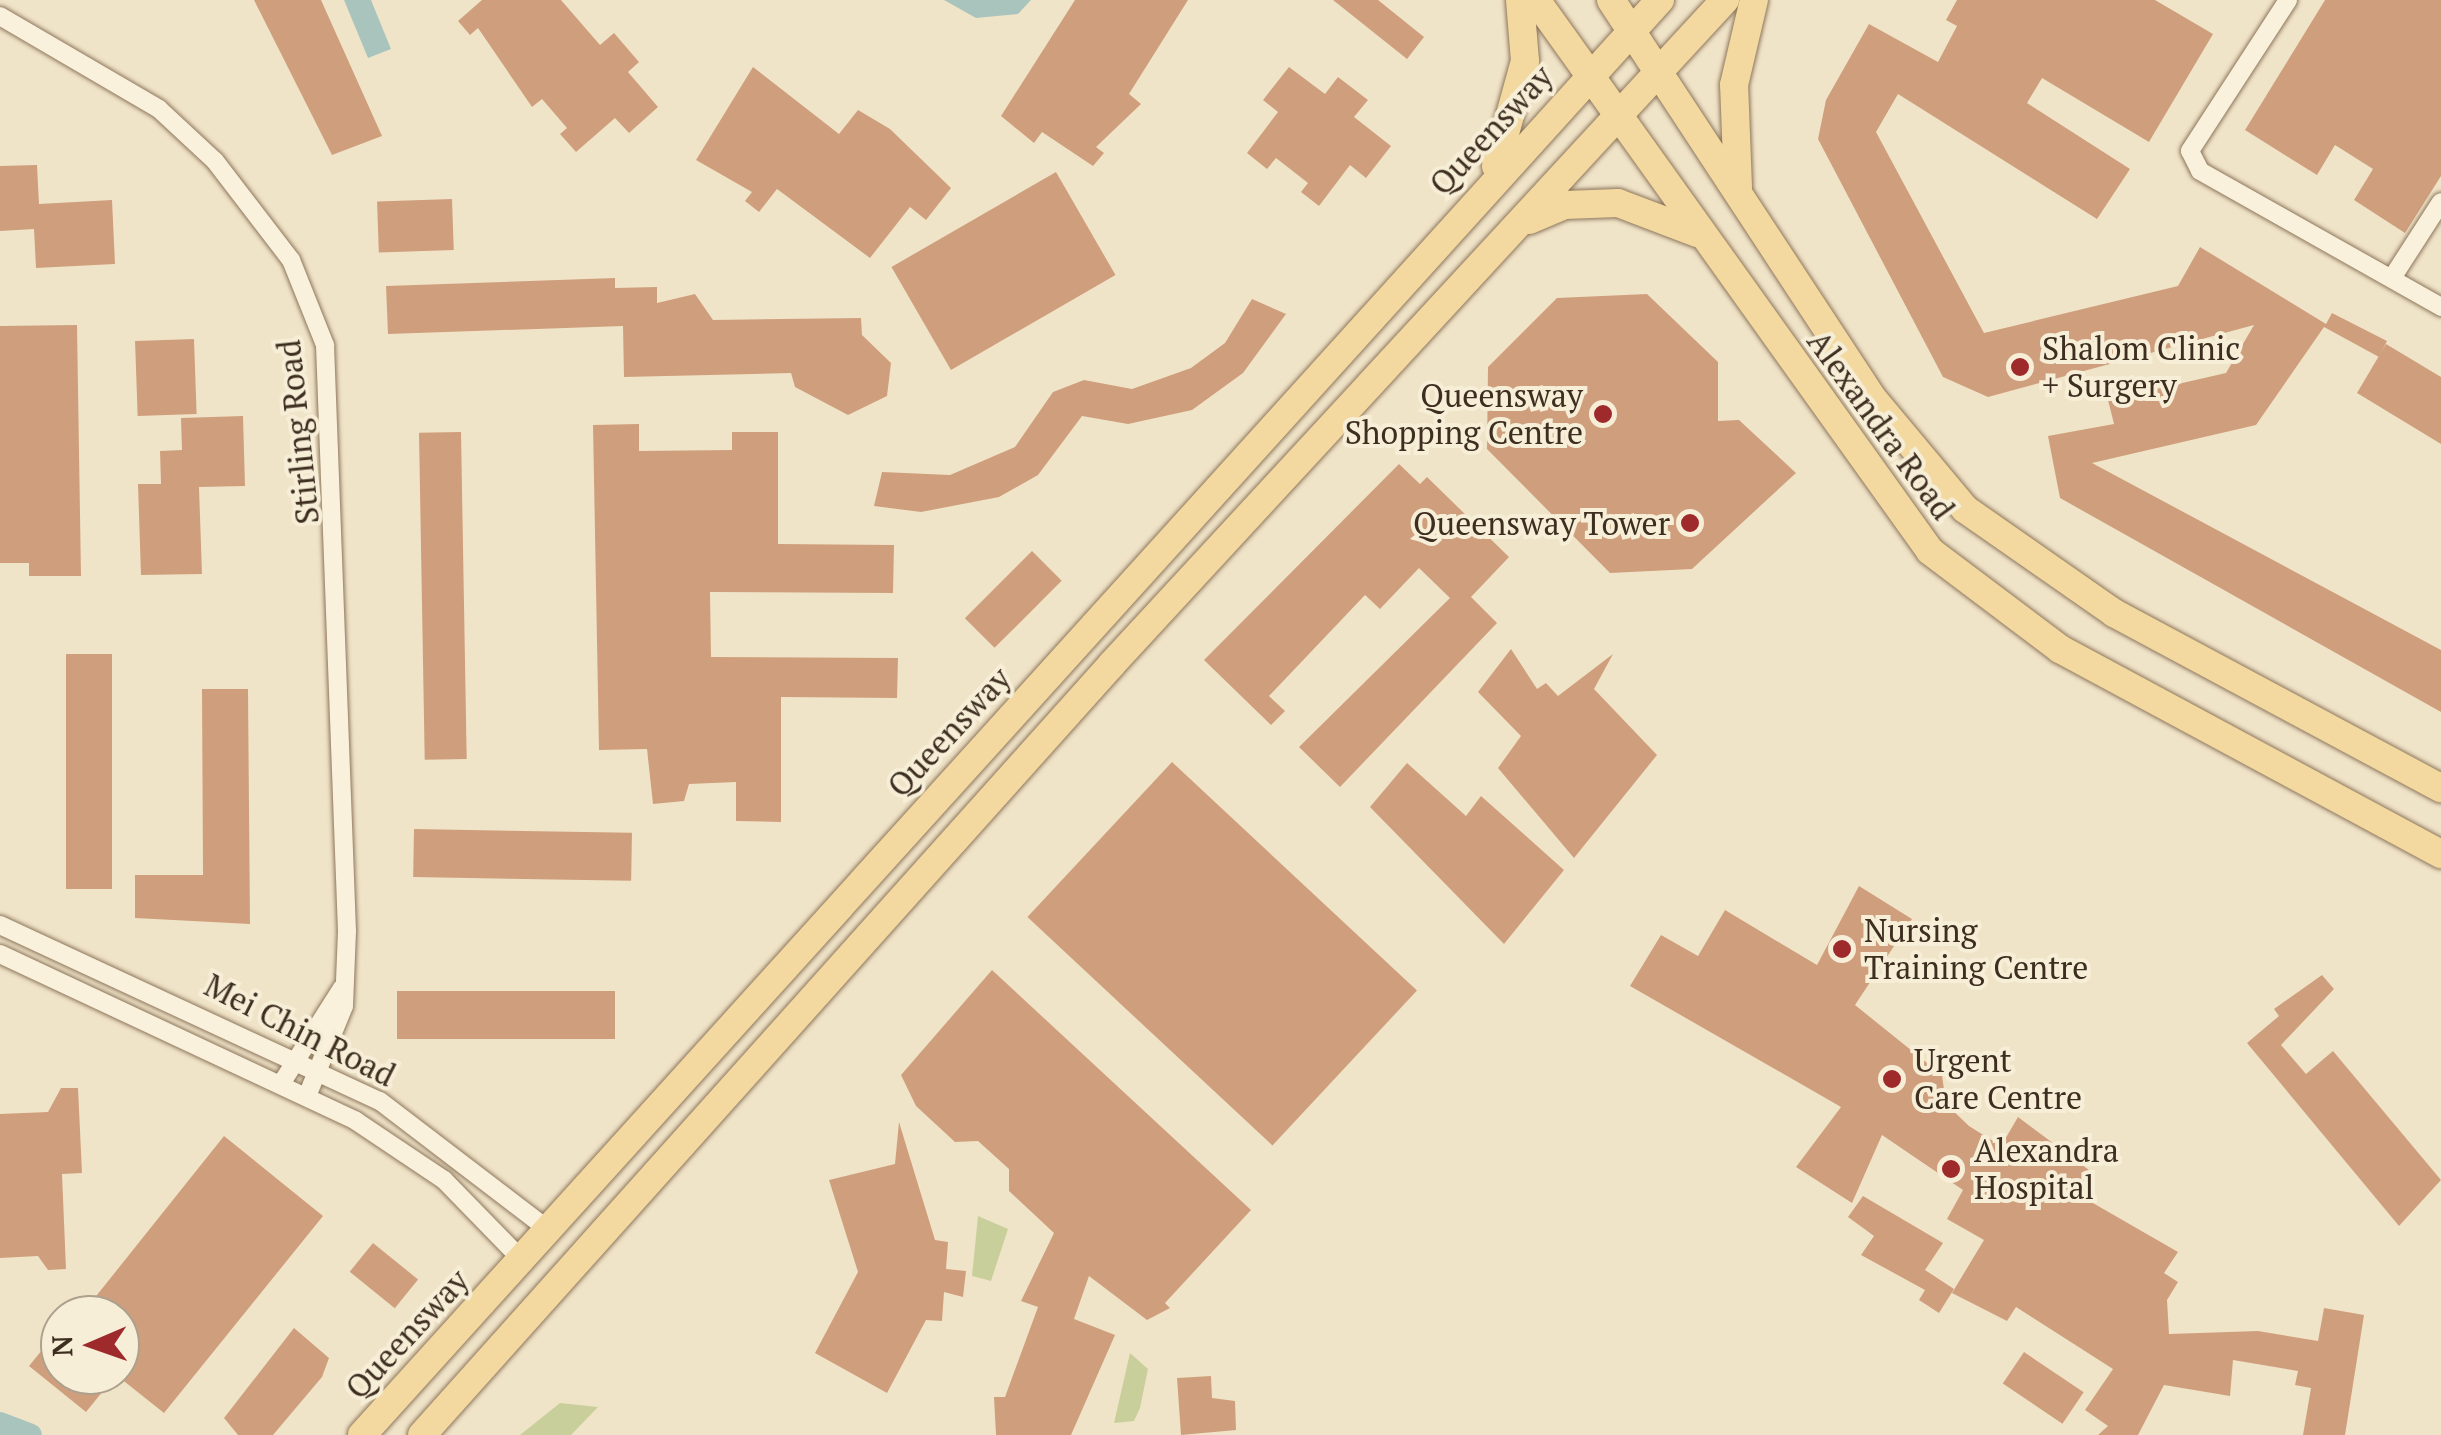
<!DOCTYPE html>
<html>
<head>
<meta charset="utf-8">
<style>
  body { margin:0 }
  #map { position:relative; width:2441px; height:1435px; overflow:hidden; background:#f0e4c8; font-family:"PT Serif",serif }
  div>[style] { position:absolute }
  .green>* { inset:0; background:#c9cf9b }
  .water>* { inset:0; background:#a9c4bc }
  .canal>* { height:22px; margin:-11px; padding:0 11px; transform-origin:11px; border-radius:11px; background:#a9c4bc }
  .building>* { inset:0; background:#cf9f7d; transform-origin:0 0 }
  .roads { filter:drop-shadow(0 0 2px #8d765c) drop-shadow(0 0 2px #8d765c) }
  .street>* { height:18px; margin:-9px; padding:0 9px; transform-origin:9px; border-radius:9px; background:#faf1dc }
  .primary>* { height:28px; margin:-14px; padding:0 14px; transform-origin:14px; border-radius:14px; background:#f3d9a0 }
  .dots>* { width:28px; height:28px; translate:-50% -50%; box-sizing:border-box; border:5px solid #f7eed8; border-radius:50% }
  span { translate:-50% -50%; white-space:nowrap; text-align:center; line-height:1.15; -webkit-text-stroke:8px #f7eed8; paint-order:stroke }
  .street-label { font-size:32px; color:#3d2e20 }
  .poi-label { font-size:32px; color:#3d2e20 }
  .left { translate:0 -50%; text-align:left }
  .right { translate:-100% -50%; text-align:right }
  .north { position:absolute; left:40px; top:1295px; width:100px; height:100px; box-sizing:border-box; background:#f7eed8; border:2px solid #ada18e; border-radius:50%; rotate:268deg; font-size:28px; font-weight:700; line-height:40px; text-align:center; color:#3d2e20 }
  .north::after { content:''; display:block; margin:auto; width:35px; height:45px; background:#9e2a2b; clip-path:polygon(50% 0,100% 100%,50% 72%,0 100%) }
</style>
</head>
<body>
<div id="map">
  <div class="green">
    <i style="clip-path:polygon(978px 1216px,1008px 1229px,991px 1281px,972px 1276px)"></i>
    <i style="clip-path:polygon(1130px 1353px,1148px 1369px,1140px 1408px,1134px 1421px,1114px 1423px)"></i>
    <i style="clip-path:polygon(560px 1403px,598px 1407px,571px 1435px,520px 1435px)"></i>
  </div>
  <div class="water">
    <i style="clip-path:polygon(344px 0,371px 0,391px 49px,368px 58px)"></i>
    <i style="clip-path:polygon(944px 0,1031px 0,1018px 14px,976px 18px)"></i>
  </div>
  <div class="canal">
    <i style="left:0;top:1423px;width:33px;rotate:21deg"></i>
  </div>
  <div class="building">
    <i style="clip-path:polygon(254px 0,321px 0,382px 136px,332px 155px)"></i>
    <i style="clip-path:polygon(482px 0,561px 0,600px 45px,614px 33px,639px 62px,628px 72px,658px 107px,629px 133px,615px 118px,576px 152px,560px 134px,567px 128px,542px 99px,532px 107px,478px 28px,470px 35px,458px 21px)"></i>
    <i style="clip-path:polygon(1075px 0,1188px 0,1129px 94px,1141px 104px,1096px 147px,1104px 153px,1093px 166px,1042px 132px,1034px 143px,1001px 116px)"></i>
    <i style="clip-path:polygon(1333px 0,1378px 0,1424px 37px,1407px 59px)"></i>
    <i style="clip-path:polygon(1957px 0,2155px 0,2213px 34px,2149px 142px,2042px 78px,2027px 103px,2130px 169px,2097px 219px,1898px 94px,1876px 132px,1984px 333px,2178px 286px,2200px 247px,2326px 324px,2332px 313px,2387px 341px,2379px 357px,2324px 327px,2256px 425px,2092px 463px,2441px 650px,2441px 712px,2060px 498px,2048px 436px,2114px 424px,2108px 400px,2226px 373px,2254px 325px,1988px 397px,1943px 377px,1818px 139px,1826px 100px,1869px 24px,1938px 62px,1957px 26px,1946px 20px)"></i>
    <i style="clip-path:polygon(2325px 0,2441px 0,2441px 176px,2405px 233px,2354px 200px,2373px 169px,2335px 145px,2317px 175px,2245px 130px)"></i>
    <i style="clip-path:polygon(753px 67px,839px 134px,858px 110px,890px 129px,951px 188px,926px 220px,910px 207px,870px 258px,777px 189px,759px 212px,745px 201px,752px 192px,696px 160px)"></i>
    <i style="clip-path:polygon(1289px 67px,1325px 94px,1338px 77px,1368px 100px,1354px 117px,1391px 146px,1366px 178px,1350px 165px,1319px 206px,1301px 192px,1308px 183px,1276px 158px,1267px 169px,1247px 153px,1278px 112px,1263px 100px)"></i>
    <i style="clip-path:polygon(37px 165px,39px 204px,112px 200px,115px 264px,36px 268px,34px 229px,0 231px,0 166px)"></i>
    <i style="left:1056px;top:172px;width:119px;height:190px;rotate:60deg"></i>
    <i style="left:452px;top:199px;width:51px;height:75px;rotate:88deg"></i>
    <i style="clip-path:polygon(615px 278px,615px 288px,657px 287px,657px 303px,695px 294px,713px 320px,861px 318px,862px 335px,891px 363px,887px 396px,848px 415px,795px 387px,791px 373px,624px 377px,623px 326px,388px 334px,386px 286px)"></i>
    <i style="clip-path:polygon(1647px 294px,1718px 362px,1718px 421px,1739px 420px,1796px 473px,1692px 569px,1610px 573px,1487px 449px,1488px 367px,1557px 298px)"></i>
    <i style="clip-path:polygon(1252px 299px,1286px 314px,1243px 373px,1192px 410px,1128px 424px,1082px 416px,1038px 475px,999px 497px,921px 512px,874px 506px,882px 472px,950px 475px,1015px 447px,1053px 392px,1084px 380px,1132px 389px,1191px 368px,1225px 343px)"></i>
    <i style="clip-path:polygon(77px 325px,81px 576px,29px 576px,29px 563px,0 563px,0 326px)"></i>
    <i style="left:194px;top:339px;width:75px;height:59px;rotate:88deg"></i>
    <i style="clip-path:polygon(2386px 344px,2441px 377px,2441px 444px,2357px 393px)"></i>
    <i style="clip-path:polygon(243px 416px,245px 486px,199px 487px,202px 574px,141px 575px,138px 484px,161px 484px,160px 451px,182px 450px,181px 418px)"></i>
    <i style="clip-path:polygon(639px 424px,639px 451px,732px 450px,732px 432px,778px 432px,778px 544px,894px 545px,893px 593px,710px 592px,711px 657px,898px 658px,897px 698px,781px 697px,781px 822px,736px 821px,736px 782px,689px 784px,684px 801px,653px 804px,647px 749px,599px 750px,593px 425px)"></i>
    <i style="left:461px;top:432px;width:327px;height:42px;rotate:89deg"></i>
    <i style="clip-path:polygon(1399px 464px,1420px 484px,1427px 477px,1509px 557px,1471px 597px,1497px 623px,1340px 787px,1299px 747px,1450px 598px,1419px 568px,1380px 609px,1365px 595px,1269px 696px,1285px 711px,1271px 725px,1204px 660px)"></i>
    <i style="left:1032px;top:551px;width:42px;height:95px;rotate:45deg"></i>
    <i style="clip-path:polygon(1511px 649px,1537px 689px,1546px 683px,1558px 696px,1613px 654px,1594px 689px,1657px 755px,1574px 858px,1498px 768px,1521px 736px,1478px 692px)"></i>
    <i style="left:66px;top:654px;width:46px;height:235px"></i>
    <i style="clip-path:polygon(202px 689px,248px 689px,250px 924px,135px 918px,135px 875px,203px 875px)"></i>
    <i style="left:1172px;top:762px;width:335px;height:212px;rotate:43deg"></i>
    <i style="clip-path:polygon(1407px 763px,1466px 816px,1481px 796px,1564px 870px,1504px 944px,1370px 807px)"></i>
    <i style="left:414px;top:829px;width:218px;height:48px;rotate:1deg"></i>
    <i style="clip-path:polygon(1859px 886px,1912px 919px,1855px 1005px,1942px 1075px,1946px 1104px,1969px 1126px,2001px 1146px,2018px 1117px,2093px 1173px,2079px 1195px,2178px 1252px,2164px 1273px,2178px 1282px,2167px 1300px,2169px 1334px,2258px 1331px,2318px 1341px,2324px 1308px,2364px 1315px,2345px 1435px,2303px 1435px,2311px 1388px,2295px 1385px,2298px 1371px,2233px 1360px,2230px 1396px,2164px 1385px,2138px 1435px,2098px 1435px,2108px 1426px,2085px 1410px,2113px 1369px,2016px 1307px,2007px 1321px,1952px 1293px,1984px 1240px,1947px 1219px,1963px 1190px,1882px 1135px,1852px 1203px,1796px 1167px,1841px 1107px,1630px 986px,1661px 935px,1698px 956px,1725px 910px,1817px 965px)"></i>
    <i style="clip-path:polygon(992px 970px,1251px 1210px,1165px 1303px,1170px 1308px,1147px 1320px,1089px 1276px,1074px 1319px,1115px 1335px,1071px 1435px,996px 1435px,994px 1397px,1005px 1397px,1038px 1307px,1021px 1301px,1054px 1233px,1009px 1191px,1009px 1169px,978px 1141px,955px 1142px,916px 1106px,901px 1075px)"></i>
    <i style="clip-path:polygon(2322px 975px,2334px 989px,2281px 1045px,2306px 1074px,2333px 1051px,2441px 1180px,2399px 1226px,2247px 1043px,2279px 1016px,2274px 1009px)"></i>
    <i style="left:397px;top:991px;width:218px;height:48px"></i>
    <i style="clip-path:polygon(61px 1088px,78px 1088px,82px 1173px,62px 1174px,66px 1269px,48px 1270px,38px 1256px,0 1258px,0 1114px,48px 1112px)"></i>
    <i style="clip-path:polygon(899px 1122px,935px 1240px,948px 1242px,946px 1269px,966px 1271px,963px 1297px,944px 1292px,942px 1321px,926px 1320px,887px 1393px,815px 1353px,858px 1272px,829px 1180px,895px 1164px)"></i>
    <i style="clip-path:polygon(224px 1136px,323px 1216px,164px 1413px,120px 1378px,120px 1315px,81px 1315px)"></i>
    <i style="clip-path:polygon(1863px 1196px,1943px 1243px,1925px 1270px,1954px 1289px,1939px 1313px,1919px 1300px,1925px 1290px,1861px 1255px,1874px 1236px,1848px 1217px)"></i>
    <i style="left:373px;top:1243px;width:58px;height:37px;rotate:39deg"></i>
    <i style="clip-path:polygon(60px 1328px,60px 1375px,116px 1375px,86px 1412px,29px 1366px)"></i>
    <i style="clip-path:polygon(294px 1328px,329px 1358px,322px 1377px,273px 1435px,238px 1435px,224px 1418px)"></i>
    <i style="left:2024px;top:1352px;width:72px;height:38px;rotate:34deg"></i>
    <i style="clip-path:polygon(1211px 1376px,1212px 1398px,1235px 1401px,1236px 1430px,1181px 1435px,1177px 1378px)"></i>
  </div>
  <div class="roads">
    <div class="street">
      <i style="left:2288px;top:0;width:180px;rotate:123deg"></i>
      <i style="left:2190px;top:151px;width:22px;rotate:63deg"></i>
      <i style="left:2200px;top:171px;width:277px;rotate:29.4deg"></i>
      <i style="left:0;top:16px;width:184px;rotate:30.3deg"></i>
      <i style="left:159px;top:109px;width:76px;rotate:42.9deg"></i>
      <i style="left:215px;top:161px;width:125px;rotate:52.5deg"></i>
      <i style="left:291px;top:260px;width:92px;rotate:68.2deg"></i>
      <i style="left:325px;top:345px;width:586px;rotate:87.85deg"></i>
      <i style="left:347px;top:931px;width:75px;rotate:92.3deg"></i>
      <i style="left:344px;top:1006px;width:97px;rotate:112.3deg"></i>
      <i style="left:2392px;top:278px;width:90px;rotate:-57.2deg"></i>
      <i style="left:0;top:925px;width:419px;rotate:24.9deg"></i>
      <i style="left:380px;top:1101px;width:213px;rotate:37.4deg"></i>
      <i style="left:0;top:954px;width:393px;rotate:25.1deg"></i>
      <i style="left:356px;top:1121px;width:106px;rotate:33.8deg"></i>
      <i style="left:444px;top:1180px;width:112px;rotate:45.7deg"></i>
      <i style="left:281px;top:1084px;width:114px;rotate:-57.6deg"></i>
    </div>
    <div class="primary">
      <i style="left:1536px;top:0;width:677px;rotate:54.43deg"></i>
      <i style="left:1930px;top:551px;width:163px;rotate:37deg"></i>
      <i style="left:2060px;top:649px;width:433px;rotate:28.3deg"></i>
      <i style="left:1611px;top:0;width:479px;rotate:56.7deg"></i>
      <i style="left:1874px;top:400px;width:142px;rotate:50.1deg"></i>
      <i style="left:1965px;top:509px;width:182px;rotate:34.9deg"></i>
      <i style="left:2114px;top:613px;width:371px;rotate:28.2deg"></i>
      <i style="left:1496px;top:166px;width:109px;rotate:-74.6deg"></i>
      <i style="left:1525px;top:61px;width:61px;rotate:-94.7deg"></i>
      <i style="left:1738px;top:187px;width:102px;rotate:-92.2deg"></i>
      <i style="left:1734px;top:85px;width:87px;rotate:-76.8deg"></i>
      <i style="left:1529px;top:220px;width:39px;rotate:-23deg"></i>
      <i style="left:1565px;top:205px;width:53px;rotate:-2.2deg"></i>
      <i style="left:1618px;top:203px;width:85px;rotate:20.8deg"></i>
      <i style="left:362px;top:1435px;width:1935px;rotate:-47.87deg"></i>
      <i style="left:422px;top:1435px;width:1035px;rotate:-48.17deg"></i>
      <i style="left:1112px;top:664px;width:904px;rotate:-47.29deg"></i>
    </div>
  </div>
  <div class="dots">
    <i style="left:2020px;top:367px;background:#9e2a2b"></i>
    <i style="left:1603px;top:414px;background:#9e2a2b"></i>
    <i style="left:1690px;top:523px;background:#9e2a2b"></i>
    <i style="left:1842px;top:949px;background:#9e2a2b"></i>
    <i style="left:1892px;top:1079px;background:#9e2a2b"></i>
    <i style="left:1951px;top:1169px;background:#9e2a2b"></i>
  </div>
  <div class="street-label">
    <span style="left:1491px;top:130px;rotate:-47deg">Queensway</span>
    <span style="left:1881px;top:425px;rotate:54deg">Alexandra Road</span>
    <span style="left:298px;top:432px;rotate:-96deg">Stirling Road</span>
    <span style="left:949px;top:732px;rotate:-47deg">Queensway</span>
    <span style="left:300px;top:1030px;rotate:27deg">Mei Chin Road</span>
    <span style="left:407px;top:1334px;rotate:-47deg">Queensway</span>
  </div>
  <div class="poi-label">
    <span class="left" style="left:2042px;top:367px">Shalom Clinic<br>+ Surgery</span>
    <span class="right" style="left:1583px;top:414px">Queensway<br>Shopping Centre</span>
    <span class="right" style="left:1670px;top:523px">Queensway Tower</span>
    <span class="left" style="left:1864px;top:949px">Nursing<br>Training Centre</span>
    <span class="left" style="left:1914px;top:1079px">Urgent<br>Care Centre</span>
    <span class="left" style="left:1974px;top:1169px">Alexandra<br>Hospital</span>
  </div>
  <div class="north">N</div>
</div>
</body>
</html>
